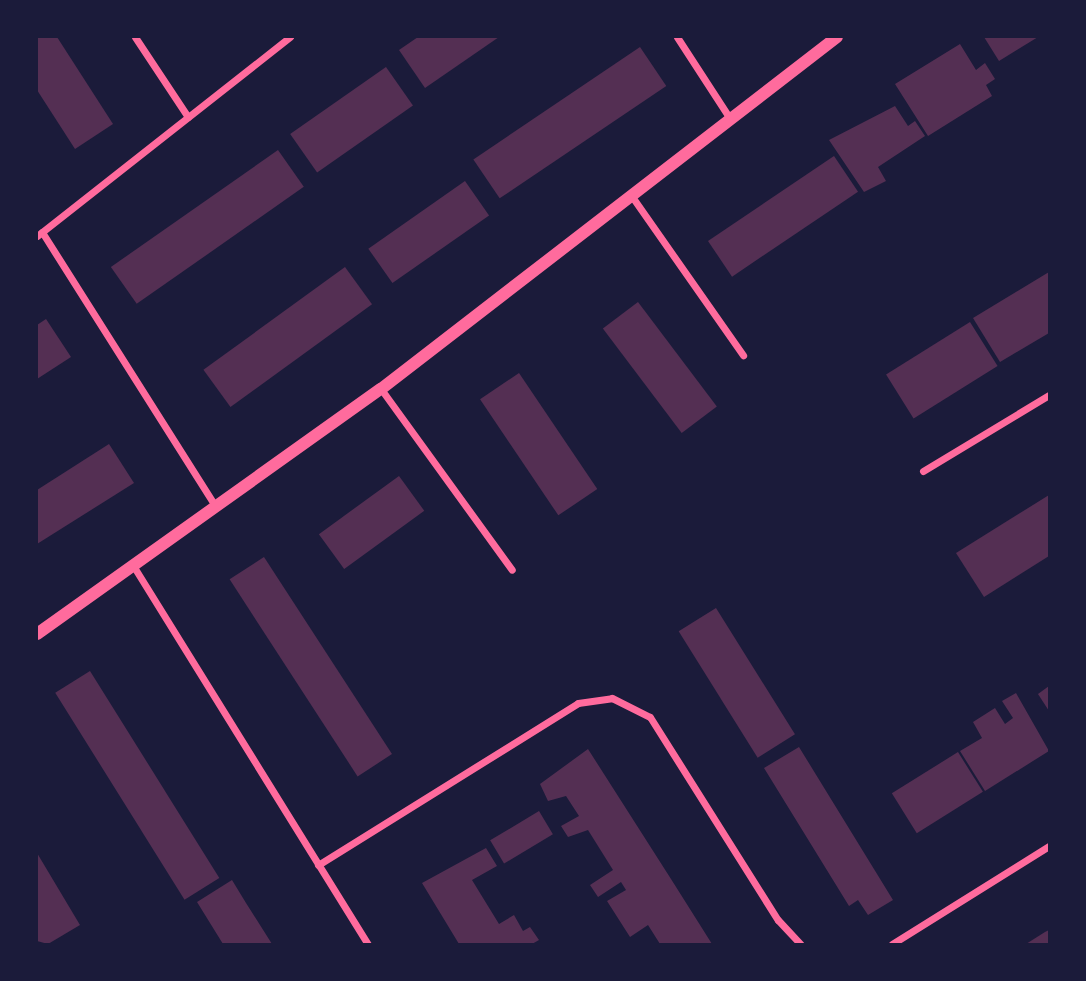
<!DOCTYPE html>
<html>
<head>
<meta charset="utf-8">
<style>
  body { margin:0 }
  #map { position:relative; width:1086px; height:981px; overflow:hidden; background:#1b1b3a; font-family:Montserrat,sans-serif }
  div>[style] { position:absolute }
  .building>* { inset:0; background:#542f53; transform-origin:0 0 }
  .minor>* { height:7px; margin:-3.5px; padding:0 3.5px; transform-origin:3.5px; border-radius:3.5px; background:#ff6b9d }
  .tertiary>* { height:12px; margin:-6px; padding:0 6px; transform-origin:6px; border-radius:6px; background:#ff6b9d }
  span { translate:-50% -50%; white-space:nowrap; text-align:center; line-height:1.15; -webkit-text-stroke:7px #1b1b3a; paint-order:stroke }
  .frame { position:absolute; inset:0; border:38px solid #1b1b3a; pointer-events:none }
</style>
</head>
<body>
<div id="map">
  <div class="building">
    <i style="clip-path:polygon(37px 37px,57px 37px,113px 124px,75px 149px,37px 90px)"></i>
    <i style="clip-path:polygon(418px 37px,499px 37px,425px 88px,399px 50px)"></i>
    <i style="clip-path:polygon(984px 37px,1038px 37px,999px 61px)"></i>
    <i style="clip-path:polygon(960px 44px,976px 70px,985px 63px,995px 79px,986px 85px,992px 96px,928px 136px,895px 84px)"></i>
    <i style="left:640px;top:47px;width:47px;height:201px;rotate:56deg"></i>
    <i style="left:386px;top:67px;width:47px;height:117px;rotate:55deg"></i>
    <i style="clip-path:polygon(895px 106px,908px 126px,915px 121px,925px 136px,878px 167px,886px 181px,864px 192px,829px 140px)"></i>
    <i style="left:278px;top:150px;width:45px;height:204px;rotate:55deg"></i>
    <i style="left:834px;top:156px;width:43px;height:152px;rotate:56deg"></i>
    <i style="left:465px;top:181px;width:42px;height:118px;rotate:55deg"></i>
    <i style="left:345px;top:267px;width:46px;height:175px;rotate:54deg"></i>
    <i style="clip-path:polygon(1049px 272px,1049px 333px,1000px 362px,973px 318px)"></i>
    <i style="left:638px;top:302px;width:131px;height:44px;rotate:53deg"></i>
    <i style="clip-path:polygon(46px 319px,71px 357px,37px 379px,37px 325px)"></i>
    <i style="left:970px;top:322px;width:52px;height:99px;rotate:58deg"></i>
    <i style="left:519px;top:373px;width:140px;height:47px;rotate:56deg"></i>
    <i style="clip-path:polygon(109px 444px,134px 483px,37px 544px,37px 490px)"></i>
    <i style="left:399px;top:476px;width:43px;height:99px;rotate:54deg"></i>
    <i style="clip-path:polygon(1049px 495px,1049px 556px,984px 597px,956px 553px)"></i>
    <i style="left:264px;top:557px;width:235px;height:41px;rotate:57deg"></i>
    <i style="left:716px;top:608px;width:149px;height:44px;rotate:58deg"></i>
    <i style="left:90px;top:671px;width:244px;height:41px;rotate:58deg"></i>
    <i style="clip-path:polygon(1049px 686px,1049px 711px,1038px 694px)"></i>
    <i style="clip-path:polygon(1016px 693px,1049px 751px,985px 791px,960px 751px,982px 738px,973px 722px,995px 708px,1005px 724px,1013px 718px,1002px 701px)"></i>
    <i style="clip-path:polygon(799px 747px,893px 900px,868px 915px,858px 900px,849px 906px,764px 768px)"></i>
    <i style="clip-path:polygon(588px 749px,671px 879px,712px 944px,660px 944px,648px 925px,630px 937px,607px 901px,626px 890px,621px 882px,598px 897px,590px 885px,613px 870px,588px 830px,568px 837px,561px 826px,579px 816px,566px 796px,548px 801px,540px 784px)"></i>
    <i style="left:958px;top:752px;width:47px;height:78px;rotate:58deg"></i>
    <i style="left:539px;top:811px;width:27px;height:57px;rotate:59deg"></i>
    <i style="clip-path:polygon(486px 848px,497px 866px,472px 880px,499px 924px,514px 915px,523px 931px,530px 927px,539px 940px,532px 944px,459px 944px,422px 883px)"></i>
    <i style="clip-path:polygon(37px 853px,80px 925px,48px 944px,37px 941px)"></i>
    <i style="clip-path:polygon(232px 880px,246px 903px,272px 944px,223px 944px,197px 902px)"></i>
    <i style="clip-path:polygon(1049px 930px,1049px 944px,1026px 944px,1045px 932px)"></i>
  </div>
  <div class="minor">
    <i style="left:135px;top:37px;width:96px;rotate:56.5deg"></i>
    <i style="left:677px;top:37px;width:99px;rotate:57deg"></i>
    <i style="left:633px;top:198px;width:192px;rotate:55deg"></i>
    <i style="left:42px;top:232px;width:325px;rotate:57.7deg"></i>
    <i style="left:37px;top:236px;width:322px;rotate:-38.2deg"></i>
    <i style="left:381px;top:389px;width:223px;rotate:54.1deg"></i>
    <i style="left:923px;top:471px;width:147px;rotate:-31.1deg"></i>
    <i style="left:134px;top:567px;width:444px;rotate:58.2deg"></i>
    <i style="left:318px;top:865px;width:306px;rotate:-31.9deg"></i>
    <i style="left:578px;top:703px;width:34px;rotate:-8deg"></i>
    <i style="left:612px;top:698px;width:42px;rotate:26.6deg"></i>
    <i style="left:650px;top:717px;width:240px;rotate:57.8deg"></i>
    <i style="left:778px;top:920px;width:33px;rotate:47deg"></i>
    <i style="left:892px;top:944px;width:185px;rotate:-32deg"></i>
  </div>
  <div class="tertiary">
    <i style="left:37px;top:634px;width:422px;rotate:-35.5deg"></i>
    <i style="left:381px;top:389px;width:576px;rotate:-37.67deg"></i>
  </div>
  <div class="frame"></div>
</div>
</body>
</html>
